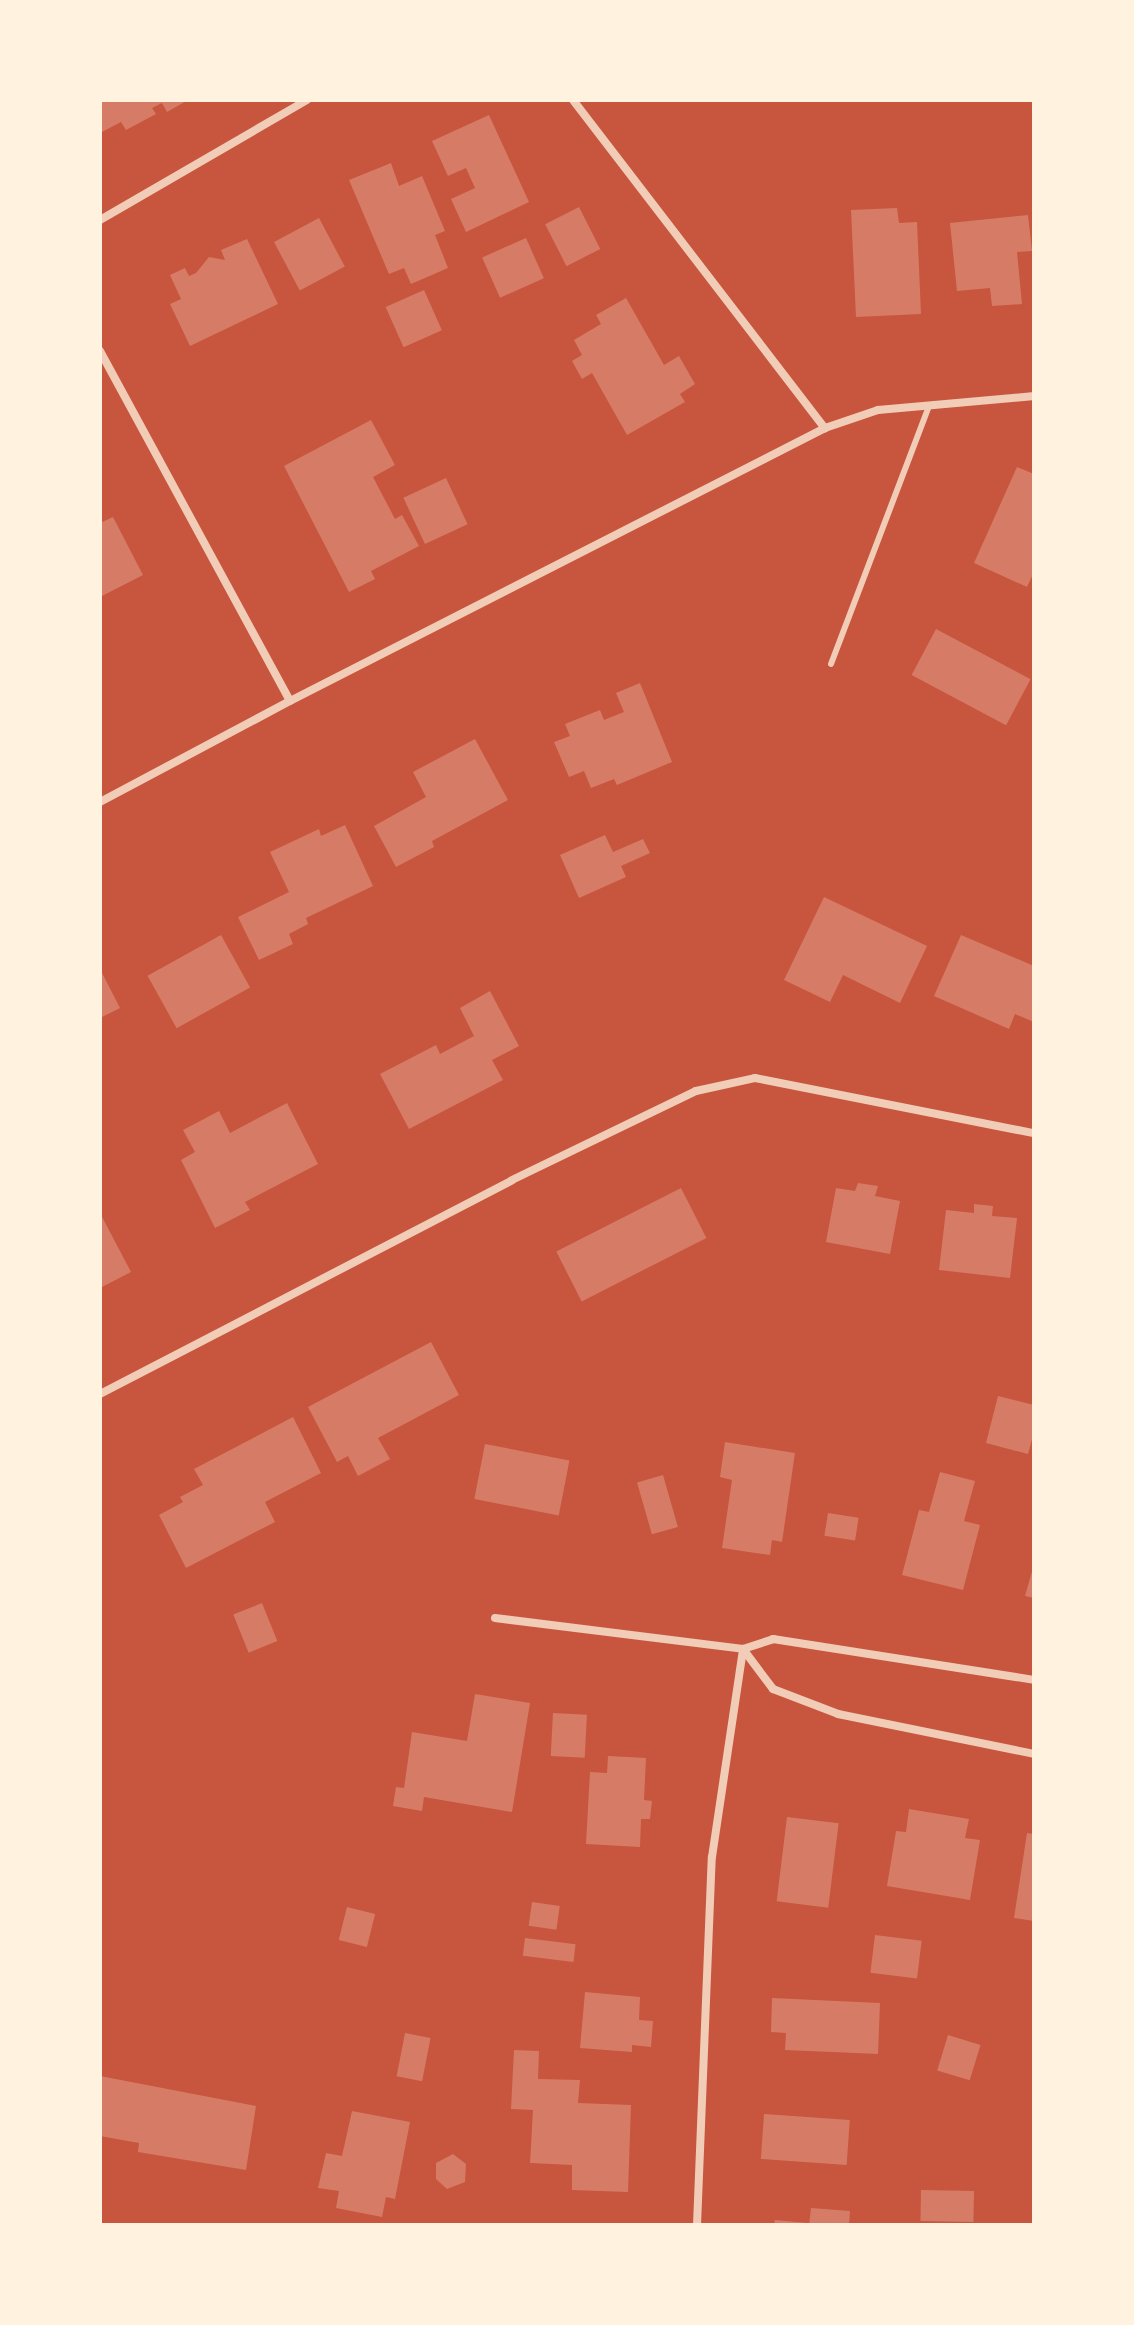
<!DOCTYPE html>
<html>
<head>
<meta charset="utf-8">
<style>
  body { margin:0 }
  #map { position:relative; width:1134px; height:2325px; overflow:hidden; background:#c8553d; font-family:"Times New Roman",serif }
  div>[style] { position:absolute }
  .building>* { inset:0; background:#d67c66; transform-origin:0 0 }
  .service>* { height:6px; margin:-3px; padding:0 3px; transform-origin:3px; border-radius:3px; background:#f1ccb7 }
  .minor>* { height:8px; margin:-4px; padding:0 4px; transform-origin:4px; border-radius:4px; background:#f1ccb7 }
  span { translate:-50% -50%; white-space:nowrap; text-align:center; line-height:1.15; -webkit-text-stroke:8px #fff3e0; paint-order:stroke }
  .frame { position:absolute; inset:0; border:102px solid #fff3e0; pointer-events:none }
</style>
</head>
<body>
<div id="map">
  <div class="building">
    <i style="clip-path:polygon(100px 100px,188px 100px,167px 112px,162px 103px,152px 108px,156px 114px,126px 130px,121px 122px,100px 133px)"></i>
    <i style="clip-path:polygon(489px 115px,529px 202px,466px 232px,451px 199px,475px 188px,466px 168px,448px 176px,432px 141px)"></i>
    <i style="clip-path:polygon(391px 163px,399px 186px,422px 176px,445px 231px,435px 235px,448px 268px,411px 284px,404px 268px,389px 274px,349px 180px)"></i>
    <i style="left:579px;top:207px;width:47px;height:38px;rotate:63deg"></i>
    <i style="clip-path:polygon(897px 208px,899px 223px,917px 222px,921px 314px,856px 317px,851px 210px)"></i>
    <i style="clip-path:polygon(1028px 215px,1032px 251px,1017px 252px,1022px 304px,992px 306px,990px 288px,957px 291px,950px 223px)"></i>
    <i style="left:319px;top:218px;width:55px;height:51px;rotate:62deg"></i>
    <i style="left:526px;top:238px;width:44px;height:48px;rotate:66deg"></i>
    <i style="clip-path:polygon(247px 239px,278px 304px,190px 346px,170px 304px,181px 299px,170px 275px,185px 268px,189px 276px,196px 273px,209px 257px,225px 260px,221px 250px)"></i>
    <i style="left:424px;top:290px;width:44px;height:42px;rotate:66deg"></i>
    <i style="clip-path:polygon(626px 298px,664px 365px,679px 356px,695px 384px,680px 394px,685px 402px,627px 435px,592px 373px,582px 379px,572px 361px,582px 355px,574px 340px,601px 324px,596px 315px)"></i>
    <i style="clip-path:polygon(371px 420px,395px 465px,373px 477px,395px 519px,402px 515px,419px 546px,371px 571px,375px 579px,349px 592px,284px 466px)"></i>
    <i style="clip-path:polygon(1017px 467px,1034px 474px,1034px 572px,1027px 587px,974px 563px)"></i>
    <i style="left:446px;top:478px;width:51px;height:47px;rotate:65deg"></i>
    <i style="clip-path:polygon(113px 517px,143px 575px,100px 597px,100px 523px)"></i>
    <i style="left:936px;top:629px;width:107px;height:52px;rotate:28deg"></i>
    <i style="clip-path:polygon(640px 683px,672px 762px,617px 785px,614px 779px,591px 788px,584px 771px,569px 777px,554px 742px,570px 736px,565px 724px,600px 710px,604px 720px,624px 712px,616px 693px)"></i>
    <i style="clip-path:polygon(475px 739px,508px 800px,432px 841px,434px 847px,396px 867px,374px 826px,426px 797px,413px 772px)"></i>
    <i style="clip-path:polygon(345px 825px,373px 886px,306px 918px,308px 924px,289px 934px,293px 944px,259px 960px,238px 917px,289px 892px,270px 852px,319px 829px,321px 836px)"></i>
    <i style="clip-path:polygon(605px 835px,613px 852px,643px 839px,650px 853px,621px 866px,626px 877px,579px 898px,560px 855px)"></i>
    <i style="clip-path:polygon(824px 897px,927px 946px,900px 1003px,843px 975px,830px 1002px,784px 980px)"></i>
    <i style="left:221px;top:935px;width:60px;height:84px;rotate:61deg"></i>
    <i style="clip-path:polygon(961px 935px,1034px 966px,1034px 1022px,1015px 1014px,1009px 1029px,934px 996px)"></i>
    <i style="clip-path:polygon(100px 969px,120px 1008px,100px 1018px)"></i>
    <i style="clip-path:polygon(490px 991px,519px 1046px,492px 1060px,503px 1080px,409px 1129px,380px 1074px,436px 1045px,440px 1054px,474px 1036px,460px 1008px)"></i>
    <i style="clip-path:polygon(287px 1103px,318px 1164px,245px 1202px,250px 1210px,215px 1228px,181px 1160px,195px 1152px,183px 1130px,219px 1111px,230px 1133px)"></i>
    <i style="clip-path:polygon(858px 1183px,878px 1186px,875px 1196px,900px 1201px,890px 1254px,826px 1242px,836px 1188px,855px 1191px)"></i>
    <i style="left:681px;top:1188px;width:56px;height:140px;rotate:63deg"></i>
    <i style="clip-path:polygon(974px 1204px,993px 1206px,992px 1216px,1017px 1218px,1010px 1278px,939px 1270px,946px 1210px,974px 1213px)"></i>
    <i style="clip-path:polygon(100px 1213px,131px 1272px,100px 1288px)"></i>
    <i style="clip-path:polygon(431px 1342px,459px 1395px,378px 1438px,390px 1459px,358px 1476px,348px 1456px,337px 1462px,308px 1407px)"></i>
    <i style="clip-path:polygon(998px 1396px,1034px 1405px,1034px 1432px,1028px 1454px,986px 1443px)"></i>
    <i style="clip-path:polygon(293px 1417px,321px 1473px,265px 1502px,275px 1522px,186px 1568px,159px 1515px,183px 1502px,180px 1497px,203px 1485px,194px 1469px)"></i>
    <i style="clip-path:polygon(725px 1442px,795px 1453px,782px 1542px,772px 1540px,770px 1555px,722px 1548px,732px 1480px,720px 1477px)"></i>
    <i style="left:485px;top:1444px;width:86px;height:56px;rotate:11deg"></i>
    <i style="clip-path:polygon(940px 1472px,975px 1481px,964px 1521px,980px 1525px,963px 1590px,902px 1575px,919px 1510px,929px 1512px)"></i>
    <i style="left:663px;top:1475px;width:54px;height:27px;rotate:74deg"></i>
    <i style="left:828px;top:1513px;width:31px;height:23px;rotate:9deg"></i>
    <i style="clip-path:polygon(1033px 1568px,1034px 1568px,1034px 1598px,1025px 1596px)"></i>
    <i style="left:262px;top:1603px;width:41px;height:31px;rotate:68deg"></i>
    <i style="clip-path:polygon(475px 1694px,530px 1703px,512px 1812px,424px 1797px,422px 1811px,393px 1806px,396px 1787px,404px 1788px,412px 1732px,467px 1741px)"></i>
    <i style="left:553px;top:1713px;width:34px;height:43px;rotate:3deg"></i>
    <i style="clip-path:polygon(608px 1756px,646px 1758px,644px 1800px,652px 1801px,650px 1819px,641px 1819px,640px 1847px,586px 1844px,590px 1772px,607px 1773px)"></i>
    <i style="clip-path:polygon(909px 1809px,969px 1819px,965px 1838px,980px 1840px,970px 1900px,887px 1886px,896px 1831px,906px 1832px)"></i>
    <i style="left:787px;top:1817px;width:52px;height:85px;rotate:7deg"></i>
    <i style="clip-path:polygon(1027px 1833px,1034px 1834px,1034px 1921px,1014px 1918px)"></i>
    <i style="left:532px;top:1902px;width:28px;height:24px;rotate:8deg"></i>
    <i style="left:347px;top:1907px;width:29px;height:34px;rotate:14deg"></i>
    <i style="left:875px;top:1935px;width:47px;height:38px;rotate:7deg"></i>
    <i style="left:525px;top:1938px;width:51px;height:18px;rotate:7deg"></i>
    <i style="clip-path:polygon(585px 1992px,640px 1997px,639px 2020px,653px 2021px,651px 2047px,632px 2045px,632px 2052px,580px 2048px)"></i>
    <i style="clip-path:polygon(772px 1998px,880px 2003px,878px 2054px,785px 2050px,786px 2033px,771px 2032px)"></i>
    <i style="left:405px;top:2033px;width:26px;height:44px;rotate:11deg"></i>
    <i style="left:948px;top:2035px;width:34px;height:37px;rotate:17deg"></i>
    <i style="clip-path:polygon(514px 2050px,539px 2051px,538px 2079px,580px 2080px,578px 2103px,631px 2105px,628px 2192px,572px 2190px,572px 2165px,530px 2163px,533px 2110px,511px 2109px)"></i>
    <i style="clip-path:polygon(100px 2076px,256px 2106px,246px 2170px,138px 2152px,139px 2143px,100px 2136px)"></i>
    <i style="clip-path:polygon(352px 2111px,410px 2122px,395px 2199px,386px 2197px,382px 2217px,336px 2208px,339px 2191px,318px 2188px,326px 2153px,342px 2156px)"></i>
    <i style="left:764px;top:2114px;width:86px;height:45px;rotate:4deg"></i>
    <i style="clip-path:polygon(453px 2154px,466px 2164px,465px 2182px,447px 2189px,436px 2179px,436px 2163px)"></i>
    <i style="left:921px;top:2190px;width:53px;height:31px;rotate:1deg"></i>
    <i style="clip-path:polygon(811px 2208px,850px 2211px,849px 2225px,809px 2225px)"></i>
    <i style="clip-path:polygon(775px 2220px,808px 2223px,808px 2225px,774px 2225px)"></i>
  </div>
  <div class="service">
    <i style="left:831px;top:664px;width:276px;rotate:-69.2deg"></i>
  </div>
  <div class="minor">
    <i style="left:573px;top:100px;width:414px;rotate:52.5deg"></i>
    <i style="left:100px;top:220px;width:239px;rotate:-30.1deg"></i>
    <i style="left:100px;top:351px;width:398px;rotate:61.5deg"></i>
    <i style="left:100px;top:802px;width:215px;rotate:-28deg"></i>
    <i style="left:290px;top:701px;width:601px;rotate:-27.03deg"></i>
    <i style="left:825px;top:428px;width:56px;rotate:-18.8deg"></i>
    <i style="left:878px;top:410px;width:157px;rotate:-5.1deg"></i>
    <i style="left:100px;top:1394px;width:464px;rotate:-27.4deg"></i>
    <i style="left:512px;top:1180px;width:204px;rotate:-25.8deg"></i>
    <i style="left:696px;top:1091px;width:60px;rotate:-12.4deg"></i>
    <i style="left:755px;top:1078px;width:284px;rotate:11.2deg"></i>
    <i style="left:495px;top:1618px;width:250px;rotate:7.1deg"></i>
    <i style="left:743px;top:1649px;width:32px;rotate:-18deg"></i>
    <i style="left:773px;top:1639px;width:264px;rotate:8.9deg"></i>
    <i style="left:743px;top:1649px;width:50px;rotate:53.1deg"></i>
    <i style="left:773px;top:1689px;width:70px;rotate:21deg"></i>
    <i style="left:838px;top:1714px;width:200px;rotate:11.5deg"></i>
    <i style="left:697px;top:2225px;width:368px;rotate:-87.7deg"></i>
    <i style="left:712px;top:1857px;width:210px;rotate:-81.5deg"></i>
  </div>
  <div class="frame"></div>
</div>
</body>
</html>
